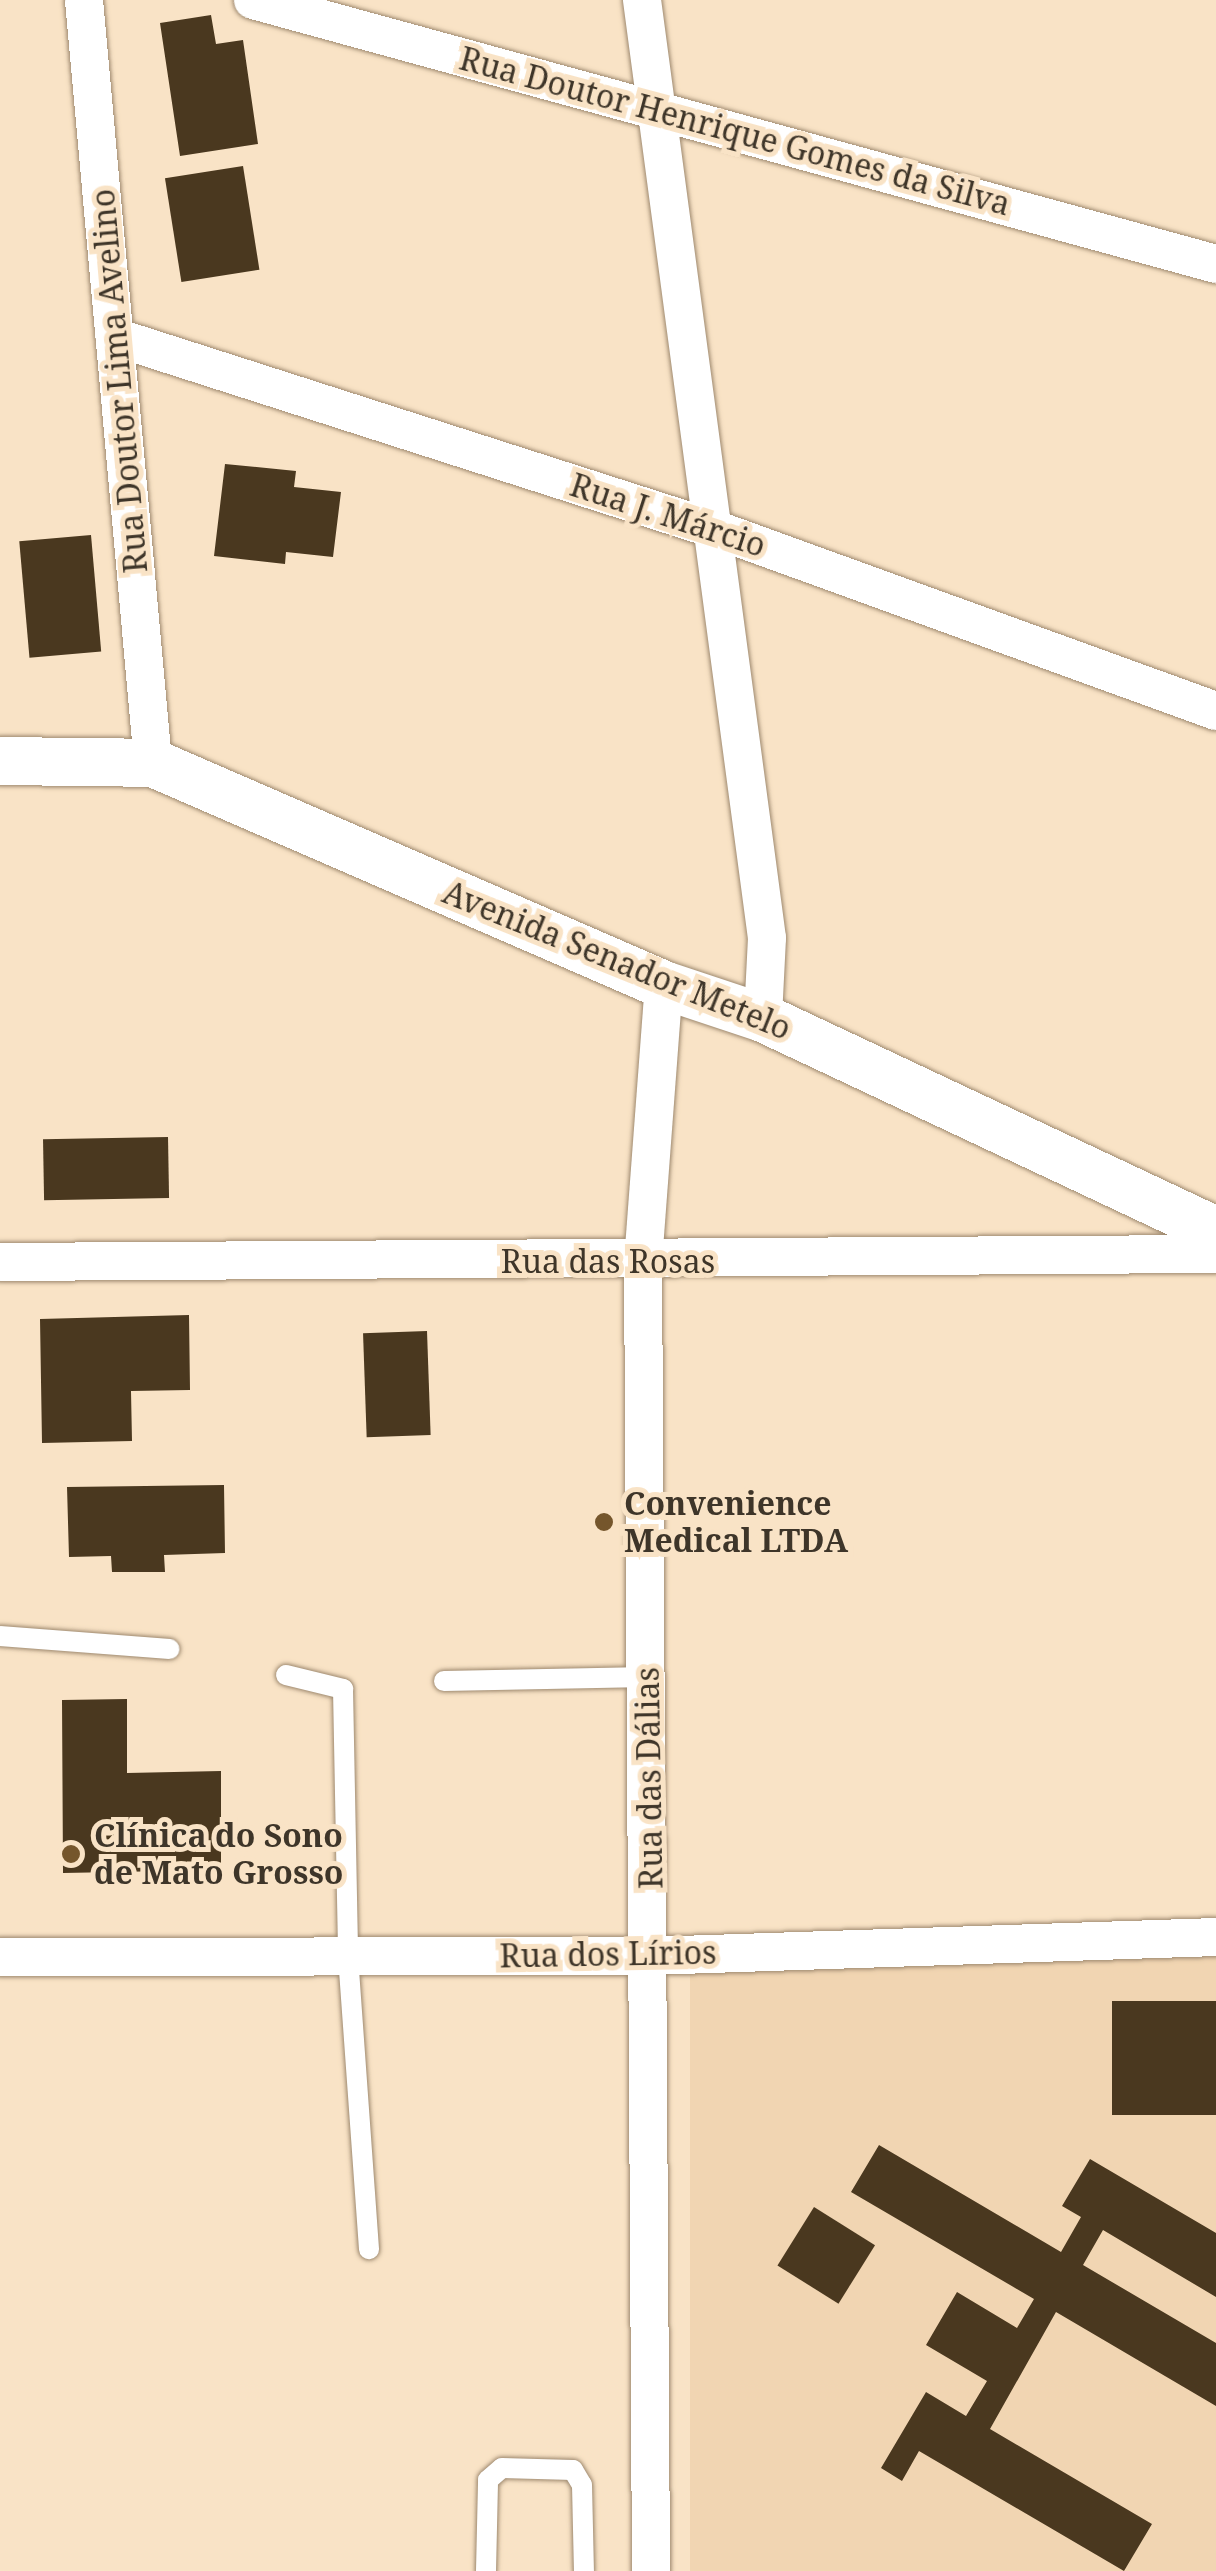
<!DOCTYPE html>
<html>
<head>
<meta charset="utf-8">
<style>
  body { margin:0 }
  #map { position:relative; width:1216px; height:2571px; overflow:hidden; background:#f9e3c6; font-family:"Noto Serif",serif }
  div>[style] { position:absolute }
  .built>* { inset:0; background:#f1d5b2; transform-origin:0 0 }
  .building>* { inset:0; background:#4a381f; transform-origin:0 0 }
  .roads { filter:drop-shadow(0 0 2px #9e896f) drop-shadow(0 0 2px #9e896f) }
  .service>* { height:20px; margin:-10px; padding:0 10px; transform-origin:10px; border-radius:10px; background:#fff }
  .minor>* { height:38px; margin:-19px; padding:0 19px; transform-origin:19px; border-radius:19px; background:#fff }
  .tertiary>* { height:48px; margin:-24px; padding:0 24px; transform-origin:24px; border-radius:24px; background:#fff }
  .dots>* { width:28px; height:28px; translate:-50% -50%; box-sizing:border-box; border:5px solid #f9e3c6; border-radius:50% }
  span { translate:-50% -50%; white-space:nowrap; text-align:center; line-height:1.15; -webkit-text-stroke:10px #f9e3c6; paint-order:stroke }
  .street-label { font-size:32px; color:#3e3529 }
  .poi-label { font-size:32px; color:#3e3529; font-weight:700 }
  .left { translate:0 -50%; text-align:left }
</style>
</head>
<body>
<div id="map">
  <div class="built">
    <i style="left:1216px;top:1947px;width:624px;height:526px;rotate:90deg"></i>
  </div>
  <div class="building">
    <i style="clip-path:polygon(211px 15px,216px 44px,243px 40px,258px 144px,180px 156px,160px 23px)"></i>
    <i style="left:243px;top:166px;width:105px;height:79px;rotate:81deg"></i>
    <i style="clip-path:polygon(225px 464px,296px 471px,294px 487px,341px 492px,333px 557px,286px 552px,285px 564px,214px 556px)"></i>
    <i style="left:91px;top:535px;width:117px;height:72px;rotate:85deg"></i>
    <i style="left:168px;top:1137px;width:61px;height:125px;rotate:89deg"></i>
    <i style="clip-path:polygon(189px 1315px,190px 1390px,131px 1391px,132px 1441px,42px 1443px,40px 1319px)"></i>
    <i style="left:427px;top:1331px;width:104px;height:64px;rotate:88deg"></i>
    <i style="clip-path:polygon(224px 1485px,225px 1553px,164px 1555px,165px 1572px,112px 1572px,111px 1556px,69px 1557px,67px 1487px)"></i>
    <i style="clip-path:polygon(127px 1699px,127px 1773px,221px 1771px,221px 1870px,63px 1873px,62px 1700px)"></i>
    <i style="left:1112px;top:2001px;width:104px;height:114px"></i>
    <i style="clip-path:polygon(879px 2145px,1061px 2252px,1081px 2217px,1062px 2206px,1090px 2159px,1216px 2233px,1216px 2297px,1103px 2230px,1083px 2265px,1216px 2343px,1216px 2406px,1056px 2312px,990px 2429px,1152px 2524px,1124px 2571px,919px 2451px,902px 2481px,881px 2468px,926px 2392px,966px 2416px,987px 2381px,926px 2345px,957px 2292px,1017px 2328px,1034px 2299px,851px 2192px)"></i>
    <i style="left:814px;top:2207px;width:72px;height:69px;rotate:32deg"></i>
  </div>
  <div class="roads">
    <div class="service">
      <i style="left:0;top:1636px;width:170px;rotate:4.4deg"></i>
      <i style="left:286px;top:1675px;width:59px;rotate:13.8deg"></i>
      <i style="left:343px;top:1689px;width:267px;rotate:88.9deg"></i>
      <i style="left:348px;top:1956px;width:294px;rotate:85.9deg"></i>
      <i style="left:444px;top:1681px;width:204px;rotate:-1.1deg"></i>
      <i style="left:486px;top:2571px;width:91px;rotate:-88.7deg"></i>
      <i style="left:488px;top:2480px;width:18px;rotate:-41deg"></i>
      <i style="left:502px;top:2468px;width:71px;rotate:1.6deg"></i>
      <i style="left:573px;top:2470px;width:17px;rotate:59deg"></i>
      <i style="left:582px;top:2485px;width:86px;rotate:88.7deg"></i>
    </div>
    <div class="minor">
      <i style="left:84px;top:0;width:766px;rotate:84.83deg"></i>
      <i style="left:253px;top:0;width:999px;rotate:15.33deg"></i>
      <i style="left:642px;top:0;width:946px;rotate:82.41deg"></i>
      <i style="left:767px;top:938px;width:80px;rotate:92.9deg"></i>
      <i style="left:115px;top:337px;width:632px;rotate:17.78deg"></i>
      <i style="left:717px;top:530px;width:531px;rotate:19.94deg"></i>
      <i style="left:0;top:1262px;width:1216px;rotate:-0.38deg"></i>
      <i style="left:0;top:1957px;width:650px;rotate:-0.09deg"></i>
      <i style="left:650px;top:1956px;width:566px;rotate:-1.92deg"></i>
      <i style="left:651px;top:2571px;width:1309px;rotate:-90.35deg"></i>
      <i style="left:643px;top:1262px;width:278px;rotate:-85.7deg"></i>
    </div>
    <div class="tertiary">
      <i style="left:0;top:761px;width:153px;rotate:0.7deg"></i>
      <i style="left:153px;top:763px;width:557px;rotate:23.48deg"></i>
      <i style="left:664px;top:985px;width:104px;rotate:18.4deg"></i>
      <i style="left:763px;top:1018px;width:501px;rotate:25.18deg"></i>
    </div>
  </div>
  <div class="dots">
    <i style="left:604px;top:1522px;background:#75562c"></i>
    <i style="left:71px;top:1854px;background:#75562c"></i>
  </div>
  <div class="street-label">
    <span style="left:735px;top:131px;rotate:15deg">Rua Doutor Henrique Gomes da Silva</span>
    <span style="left:119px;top:381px;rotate:-95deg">Rua Doutor Lima Avelino</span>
    <span style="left:668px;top:515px;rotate:18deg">Rua J. Márcio</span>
    <span style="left:617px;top:960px;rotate:22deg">Avenida Senador Metelo</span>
    <span style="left:608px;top:1261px">Rua das Rosas</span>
    <span style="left:649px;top:1778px;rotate:-91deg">Rua das Dálias</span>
    <span style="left:608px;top:1954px;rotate:-1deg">Rua dos Lírios</span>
  </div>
  <div class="poi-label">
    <span class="left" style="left:624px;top:1522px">Convenience<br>Medical LTDA</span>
    <span class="left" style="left:94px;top:1854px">Clínica do Sono<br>de Mato Grosso</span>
  </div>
</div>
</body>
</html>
